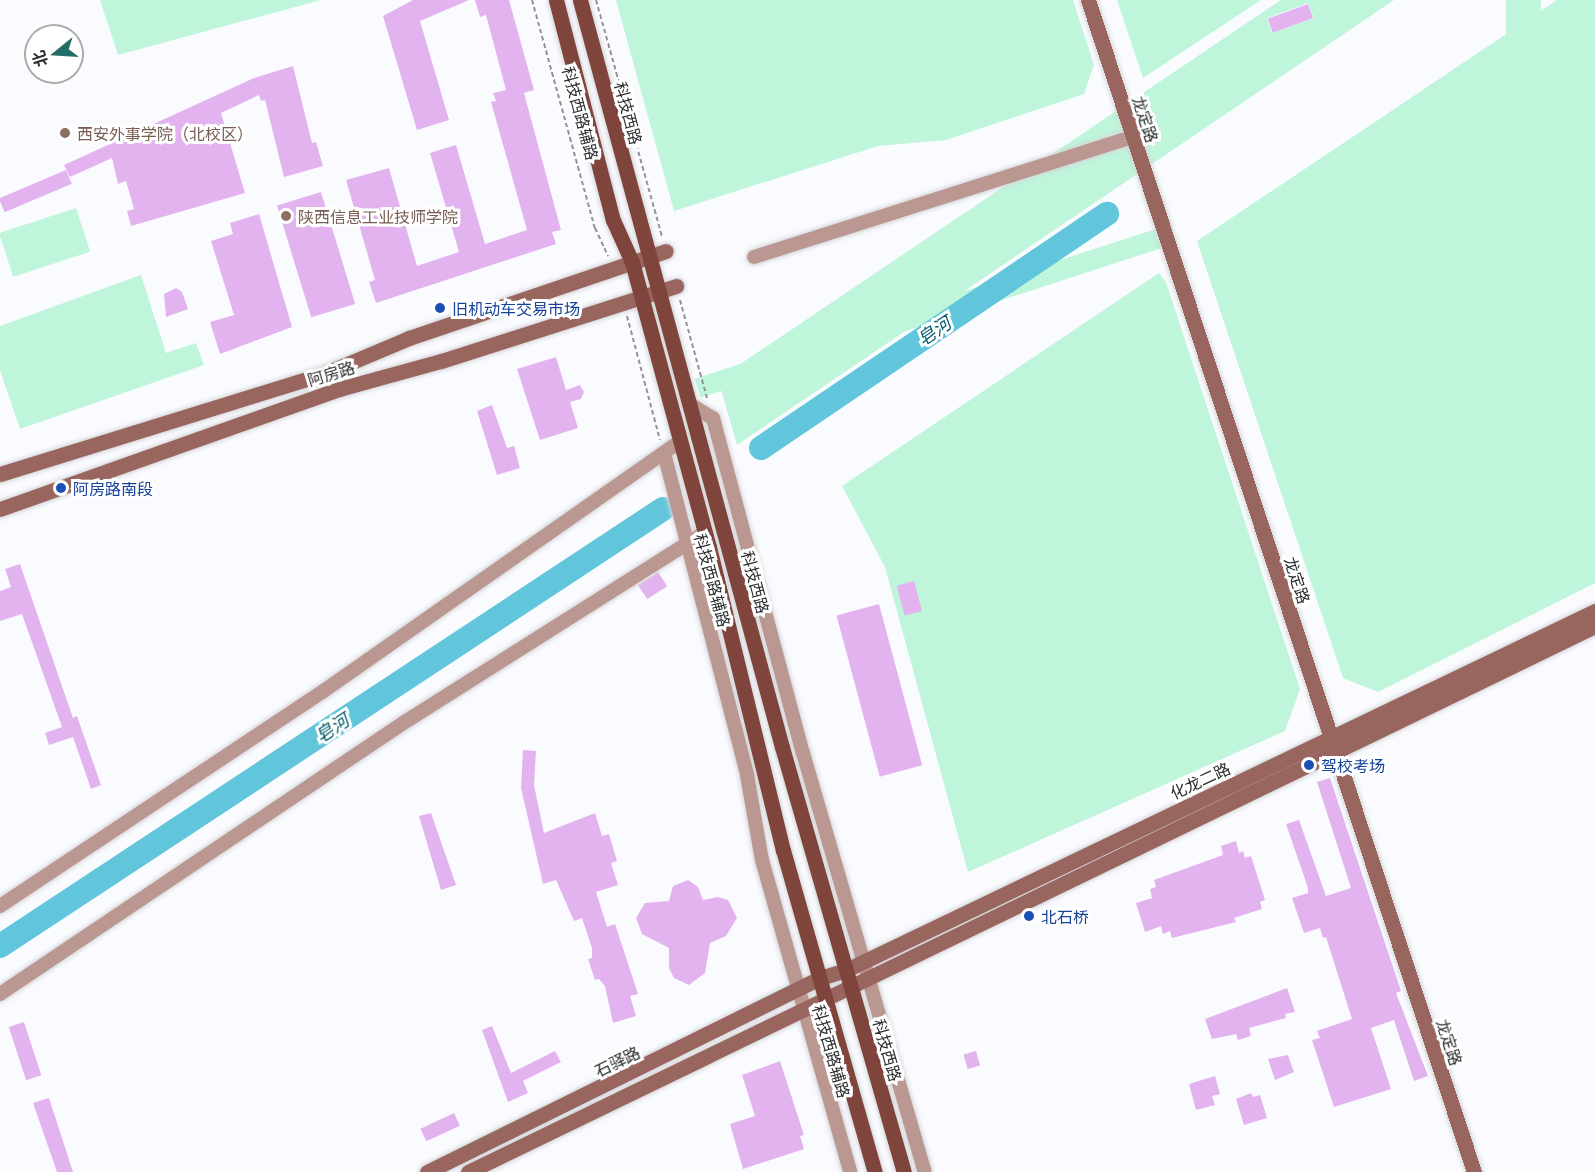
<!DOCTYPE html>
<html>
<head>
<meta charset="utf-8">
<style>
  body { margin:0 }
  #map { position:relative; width:1595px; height:1172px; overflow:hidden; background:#fafbff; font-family:Literata,"Noto Sans SC",serif }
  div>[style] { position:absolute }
  .green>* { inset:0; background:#bef5db; transform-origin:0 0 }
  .river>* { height:24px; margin:-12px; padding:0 12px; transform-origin:12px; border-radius:12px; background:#61c6db }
  .building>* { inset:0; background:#e3b3f0; transform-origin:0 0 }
  .path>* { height:2px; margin-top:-1px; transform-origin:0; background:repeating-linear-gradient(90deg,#929396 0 4.5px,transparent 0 7.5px) }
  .roads { filter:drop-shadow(0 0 2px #d5d6d9) drop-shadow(0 0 2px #d5d6d9) }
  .street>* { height:14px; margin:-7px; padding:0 7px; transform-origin:7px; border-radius:7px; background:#bb9791 }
  .secondary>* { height:15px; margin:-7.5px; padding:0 7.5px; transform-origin:7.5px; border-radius:7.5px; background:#99665f }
  .primary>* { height:15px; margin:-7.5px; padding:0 7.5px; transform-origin:7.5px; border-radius:7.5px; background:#7f443c }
  .dots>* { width:16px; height:16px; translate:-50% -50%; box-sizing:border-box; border:3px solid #fff; border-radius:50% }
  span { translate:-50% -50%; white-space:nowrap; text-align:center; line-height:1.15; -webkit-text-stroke:6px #fff; paint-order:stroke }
  .street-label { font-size:16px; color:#2b2c2e }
  .education-label { font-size:16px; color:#785e54 }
  .left { translate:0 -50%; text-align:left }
  .transit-label { font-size:16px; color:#164399 }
  .water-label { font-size:18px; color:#005b6a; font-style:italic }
  .north { position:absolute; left:24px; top:24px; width:60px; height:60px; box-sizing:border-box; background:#fff; border:2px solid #aaabab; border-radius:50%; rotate:252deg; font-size:16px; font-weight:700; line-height:24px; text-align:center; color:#2b2c2e }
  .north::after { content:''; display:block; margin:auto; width:21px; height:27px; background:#236d69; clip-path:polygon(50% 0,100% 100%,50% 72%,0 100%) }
</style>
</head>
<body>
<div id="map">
  <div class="green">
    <i style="clip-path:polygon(100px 0,321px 0,118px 55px)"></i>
    <i style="clip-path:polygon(616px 0,1073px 0,1094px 65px,1084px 94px,946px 140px,878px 146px,674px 211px)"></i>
    <i style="clip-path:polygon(1117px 0,1261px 0,1143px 78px)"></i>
    <i style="clip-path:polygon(evenodd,1281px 0,1394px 0,737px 445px,718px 379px,1281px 0,1308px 3px,1314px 18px,1272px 33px,1267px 18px,1308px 3px)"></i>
    <i style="left:1506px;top:0;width:35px;height:392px"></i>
    <i style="clip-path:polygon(1557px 0,1595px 0,1595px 583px,1378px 692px,1343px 678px,1197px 241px)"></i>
    <i style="left:76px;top:208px;width:46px;height:81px;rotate:72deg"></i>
    <i style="left:1171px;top:224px;width:20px;height:501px;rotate:72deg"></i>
    <i style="clip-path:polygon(1159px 273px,1166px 282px,1300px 689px,1285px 731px,968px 872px,885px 567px,842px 486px)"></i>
    <i style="clip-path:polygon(141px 275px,166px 353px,196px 343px,204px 365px,20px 429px,0 370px,0 326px)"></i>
  </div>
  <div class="river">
    <i style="left:761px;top:448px;width:418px;rotate:-34.1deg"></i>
    <i style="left:0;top:946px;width:794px;rotate:-33.39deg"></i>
  </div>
  <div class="building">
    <i style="clip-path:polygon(413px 0,469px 0,420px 21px,449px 120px,417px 130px,383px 16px)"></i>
    <i style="clip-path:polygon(475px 0,509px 0,534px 90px,524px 93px,561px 230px,552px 232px,556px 244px,376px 303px,369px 282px,375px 280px,346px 180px,389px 168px,417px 266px,459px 252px,430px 153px,456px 145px,485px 244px,527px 230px,491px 102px,496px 101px,493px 93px,506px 90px,486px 15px,480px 17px)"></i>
    <i style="left:1308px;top:4px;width:15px;height:43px;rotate:70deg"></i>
    <i style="clip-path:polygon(293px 66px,312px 143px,316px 142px,323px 166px,284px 177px,265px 100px,261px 101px,259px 95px,221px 113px,245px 193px,131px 226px,127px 211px,134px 209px,126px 181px,118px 184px,112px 158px,70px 177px,64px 165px,254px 78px)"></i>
    <i style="left:66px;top:170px;width:15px;height:73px;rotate:67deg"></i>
    <i style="left:321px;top:192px;width:117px;height:46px;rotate:73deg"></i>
    <i style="clip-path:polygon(259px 214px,292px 327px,220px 354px,210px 322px,234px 315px,211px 241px,233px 234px,230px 223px)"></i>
    <i style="clip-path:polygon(176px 288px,182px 292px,188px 309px,166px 317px,164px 294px)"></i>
    <i style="clip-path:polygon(556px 357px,566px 390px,580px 385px,584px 392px,581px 399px,570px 402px,578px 428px,540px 440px,517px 369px)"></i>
    <i style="clip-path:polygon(492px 405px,507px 448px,514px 446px,520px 468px,497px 475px,477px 411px)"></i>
    <i style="clip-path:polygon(20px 564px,73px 718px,77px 716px,101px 785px,91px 789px,73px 737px,49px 745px,45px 733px,62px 727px,22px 614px,0 621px,0 591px,11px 587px,5px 569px)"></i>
    <i style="left:658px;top:572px;width:17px;height:24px;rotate:57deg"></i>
    <i style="left:914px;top:581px;width:31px;height:18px;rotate:75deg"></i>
    <i style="left:879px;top:604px;width:167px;height:44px;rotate:75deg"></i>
    <i style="clip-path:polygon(523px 750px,536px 751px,534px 785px,544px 833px,595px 813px,602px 836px,609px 834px,617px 861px,611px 863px,618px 885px,596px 892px,607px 927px,615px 924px,638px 994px,630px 996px,636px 1016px,613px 1023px,605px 986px,599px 979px,595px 980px,588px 959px,592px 958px,592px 948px,582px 918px,574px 921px,556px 880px,543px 884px,521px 788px)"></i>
    <i style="clip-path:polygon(1330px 778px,1401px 991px,1396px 993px,1428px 1076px,1414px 1081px,1394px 1020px,1371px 1028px,1391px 1089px,1334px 1107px,1312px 1040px,1320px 1038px,1317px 1031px,1352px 1019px,1326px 937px,1323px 938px,1320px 928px,1304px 933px,1292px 898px,1308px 893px,1308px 888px,1286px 824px,1299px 820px,1326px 896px,1351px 888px,1317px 782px)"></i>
    <i style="clip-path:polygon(431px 813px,456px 885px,441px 890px,419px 816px)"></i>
    <i style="clip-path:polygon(1236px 841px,1239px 853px,1243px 851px,1245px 858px,1251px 856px,1265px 900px,1260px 902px,1262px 909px,1234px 918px,1236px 922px,1172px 938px,1170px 931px,1163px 934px,1161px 926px,1145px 932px,1136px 903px,1152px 898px,1150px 889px,1156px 887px,1154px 880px,1223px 855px,1221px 846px)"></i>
    <i style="clip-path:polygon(688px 880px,698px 887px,703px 900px,718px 897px,728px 900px,737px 918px,726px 936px,710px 943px,705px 973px,689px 985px,674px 978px,669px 968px,669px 948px,642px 934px,636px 918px,645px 903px,669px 901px,673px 886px)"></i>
    <i style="clip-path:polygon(1287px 988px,1295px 1012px,1285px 1014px,1286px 1018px,1249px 1028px,1251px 1036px,1238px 1040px,1236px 1034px,1212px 1039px,1205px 1019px)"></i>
    <i style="left:24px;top:1022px;width:56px;height:16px;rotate:72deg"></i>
    <i style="clip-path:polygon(492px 1026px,511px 1073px,555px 1051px,561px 1062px,523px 1081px,528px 1093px,508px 1102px,482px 1030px)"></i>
    <i style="left:976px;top:1051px;width:15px;height:13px;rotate:74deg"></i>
    <i style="clip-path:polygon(1288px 1055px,1294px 1072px,1275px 1080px,1268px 1059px)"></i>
    <i style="clip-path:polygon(780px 1061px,804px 1135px,800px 1136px,804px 1149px,743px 1169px,730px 1124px,755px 1116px,742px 1075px)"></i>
    <i style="clip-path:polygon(1215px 1076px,1220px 1094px,1212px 1096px,1215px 1105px,1196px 1110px,1189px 1084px)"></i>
    <i style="clip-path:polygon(1251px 1093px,1253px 1097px,1260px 1095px,1267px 1118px,1244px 1125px,1236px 1099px)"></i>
    <i style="clip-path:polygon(49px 1098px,73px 1172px,57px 1172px,33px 1103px)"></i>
    <i style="left:454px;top:1113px;width:14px;height:37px;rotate:65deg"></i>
  </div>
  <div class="path">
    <i style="left:532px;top:0;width:237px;rotate:74.6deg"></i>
    <i style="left:595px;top:228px;width:31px;rotate:65deg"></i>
    <i style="left:596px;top:0;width:246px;rotate:74.4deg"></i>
    <i style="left:680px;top:300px;width:102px;rotate:74.6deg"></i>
    <i style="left:627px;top:316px;width:128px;rotate:75.1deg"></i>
  </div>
  <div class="roads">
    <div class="street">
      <i style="left:754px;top:257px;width:398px;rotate:-17.6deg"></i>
      <i style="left:691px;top:405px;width:26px;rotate:31deg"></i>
      <i style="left:713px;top:418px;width:347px;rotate:75deg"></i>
      <i style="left:803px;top:753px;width:436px;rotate:73.8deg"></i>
      <i style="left:664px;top:453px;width:333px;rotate:75.5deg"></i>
      <i style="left:747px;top:775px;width:86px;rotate:80deg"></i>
      <i style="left:762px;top:860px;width:324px;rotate:74.2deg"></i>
      <i style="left:0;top:906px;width:390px;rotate:-33.6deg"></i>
      <i style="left:325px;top:690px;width:434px;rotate:-35deg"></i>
      <i style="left:0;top:994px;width:491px;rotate:-33.9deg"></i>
      <i style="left:408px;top:720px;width:352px;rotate:-32.3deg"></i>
    </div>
    <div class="secondary">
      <i style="left:1088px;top:0;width:1234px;rotate:71.77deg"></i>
      <i style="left:0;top:474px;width:341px;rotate:-17.2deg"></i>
      <i style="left:326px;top:373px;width:90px;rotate:-22.9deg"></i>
      <i style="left:409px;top:338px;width:271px;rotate:-18.7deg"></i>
      <i style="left:0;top:509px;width:360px;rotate:-19.5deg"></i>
      <i style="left:339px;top:389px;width:106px;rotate:-15.4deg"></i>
      <i style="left:441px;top:361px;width:247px;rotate:-17.7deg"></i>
      <i style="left:427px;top:1172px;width:438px;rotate:-26.3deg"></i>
      <i style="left:820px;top:978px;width:27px;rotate:-17deg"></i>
      <i style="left:846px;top:970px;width:831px;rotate:-25.61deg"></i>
      <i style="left:468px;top:1172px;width:1252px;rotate:-25.85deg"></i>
    </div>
    <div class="primary">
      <i style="left:556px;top:0;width:227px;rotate:75.5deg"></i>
      <i style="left:613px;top:220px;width:46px;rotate:65.7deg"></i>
      <i style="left:632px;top:262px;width:295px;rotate:74.9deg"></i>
      <i style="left:709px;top:547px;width:312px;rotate:76.3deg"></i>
      <i style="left:783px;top:850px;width:335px;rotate:74.1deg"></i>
      <i style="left:580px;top:0;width:774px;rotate:74.87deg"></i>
      <i style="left:782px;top:747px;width:442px;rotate:74deg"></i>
    </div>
  </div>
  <div class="dots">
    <i style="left:65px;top:133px;background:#8d6e63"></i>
    <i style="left:286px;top:216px;background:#8d6e63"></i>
    <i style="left:440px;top:308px;background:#1a4fb4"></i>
    <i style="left:61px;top:488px;background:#1a4fb4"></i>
    <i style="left:1309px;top:765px;background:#1a4fb4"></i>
    <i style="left:1029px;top:916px;background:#1a4fb4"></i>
  </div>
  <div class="street-label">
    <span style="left:581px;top:113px;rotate:75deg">科技西路辅路</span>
    <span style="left:629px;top:113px;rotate:75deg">科技西路</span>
    <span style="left:1146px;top:119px;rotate:72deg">龙定路</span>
    <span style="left:331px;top:373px;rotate:-17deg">阿房路</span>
    <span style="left:713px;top:580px;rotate:75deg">科技西路辅路</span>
    <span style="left:1298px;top:580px;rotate:72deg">龙定路</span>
    <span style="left:756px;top:582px;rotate:75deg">科技西路</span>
    <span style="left:1200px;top:780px;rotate:-25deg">化龙二路</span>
    <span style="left:1450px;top:1042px;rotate:72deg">龙定路</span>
    <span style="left:888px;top:1050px;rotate:74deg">科技西路</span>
    <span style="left:832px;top:1051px;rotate:74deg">科技西路辅路</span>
    <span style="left:617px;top:1061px;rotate:-26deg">石驿路</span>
  </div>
  <div class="education-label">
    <span class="left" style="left:77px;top:133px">西安外事学院（北校区）</span>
    <span class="left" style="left:298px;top:216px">陕西信息工业技师学院</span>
  </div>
  <div class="transit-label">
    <span class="left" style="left:452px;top:308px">旧机动车交易市场</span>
    <span class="left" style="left:73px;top:488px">阿房路南段</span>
    <span class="left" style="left:1321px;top:765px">驾校考场</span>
    <span class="left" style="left:1041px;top:916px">北石桥</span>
  </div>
  <div class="water-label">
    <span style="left:934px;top:331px;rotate:-34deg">皂河</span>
    <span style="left:332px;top:728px;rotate:-33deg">皂河</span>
  </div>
  <div class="north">北</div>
</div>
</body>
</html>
